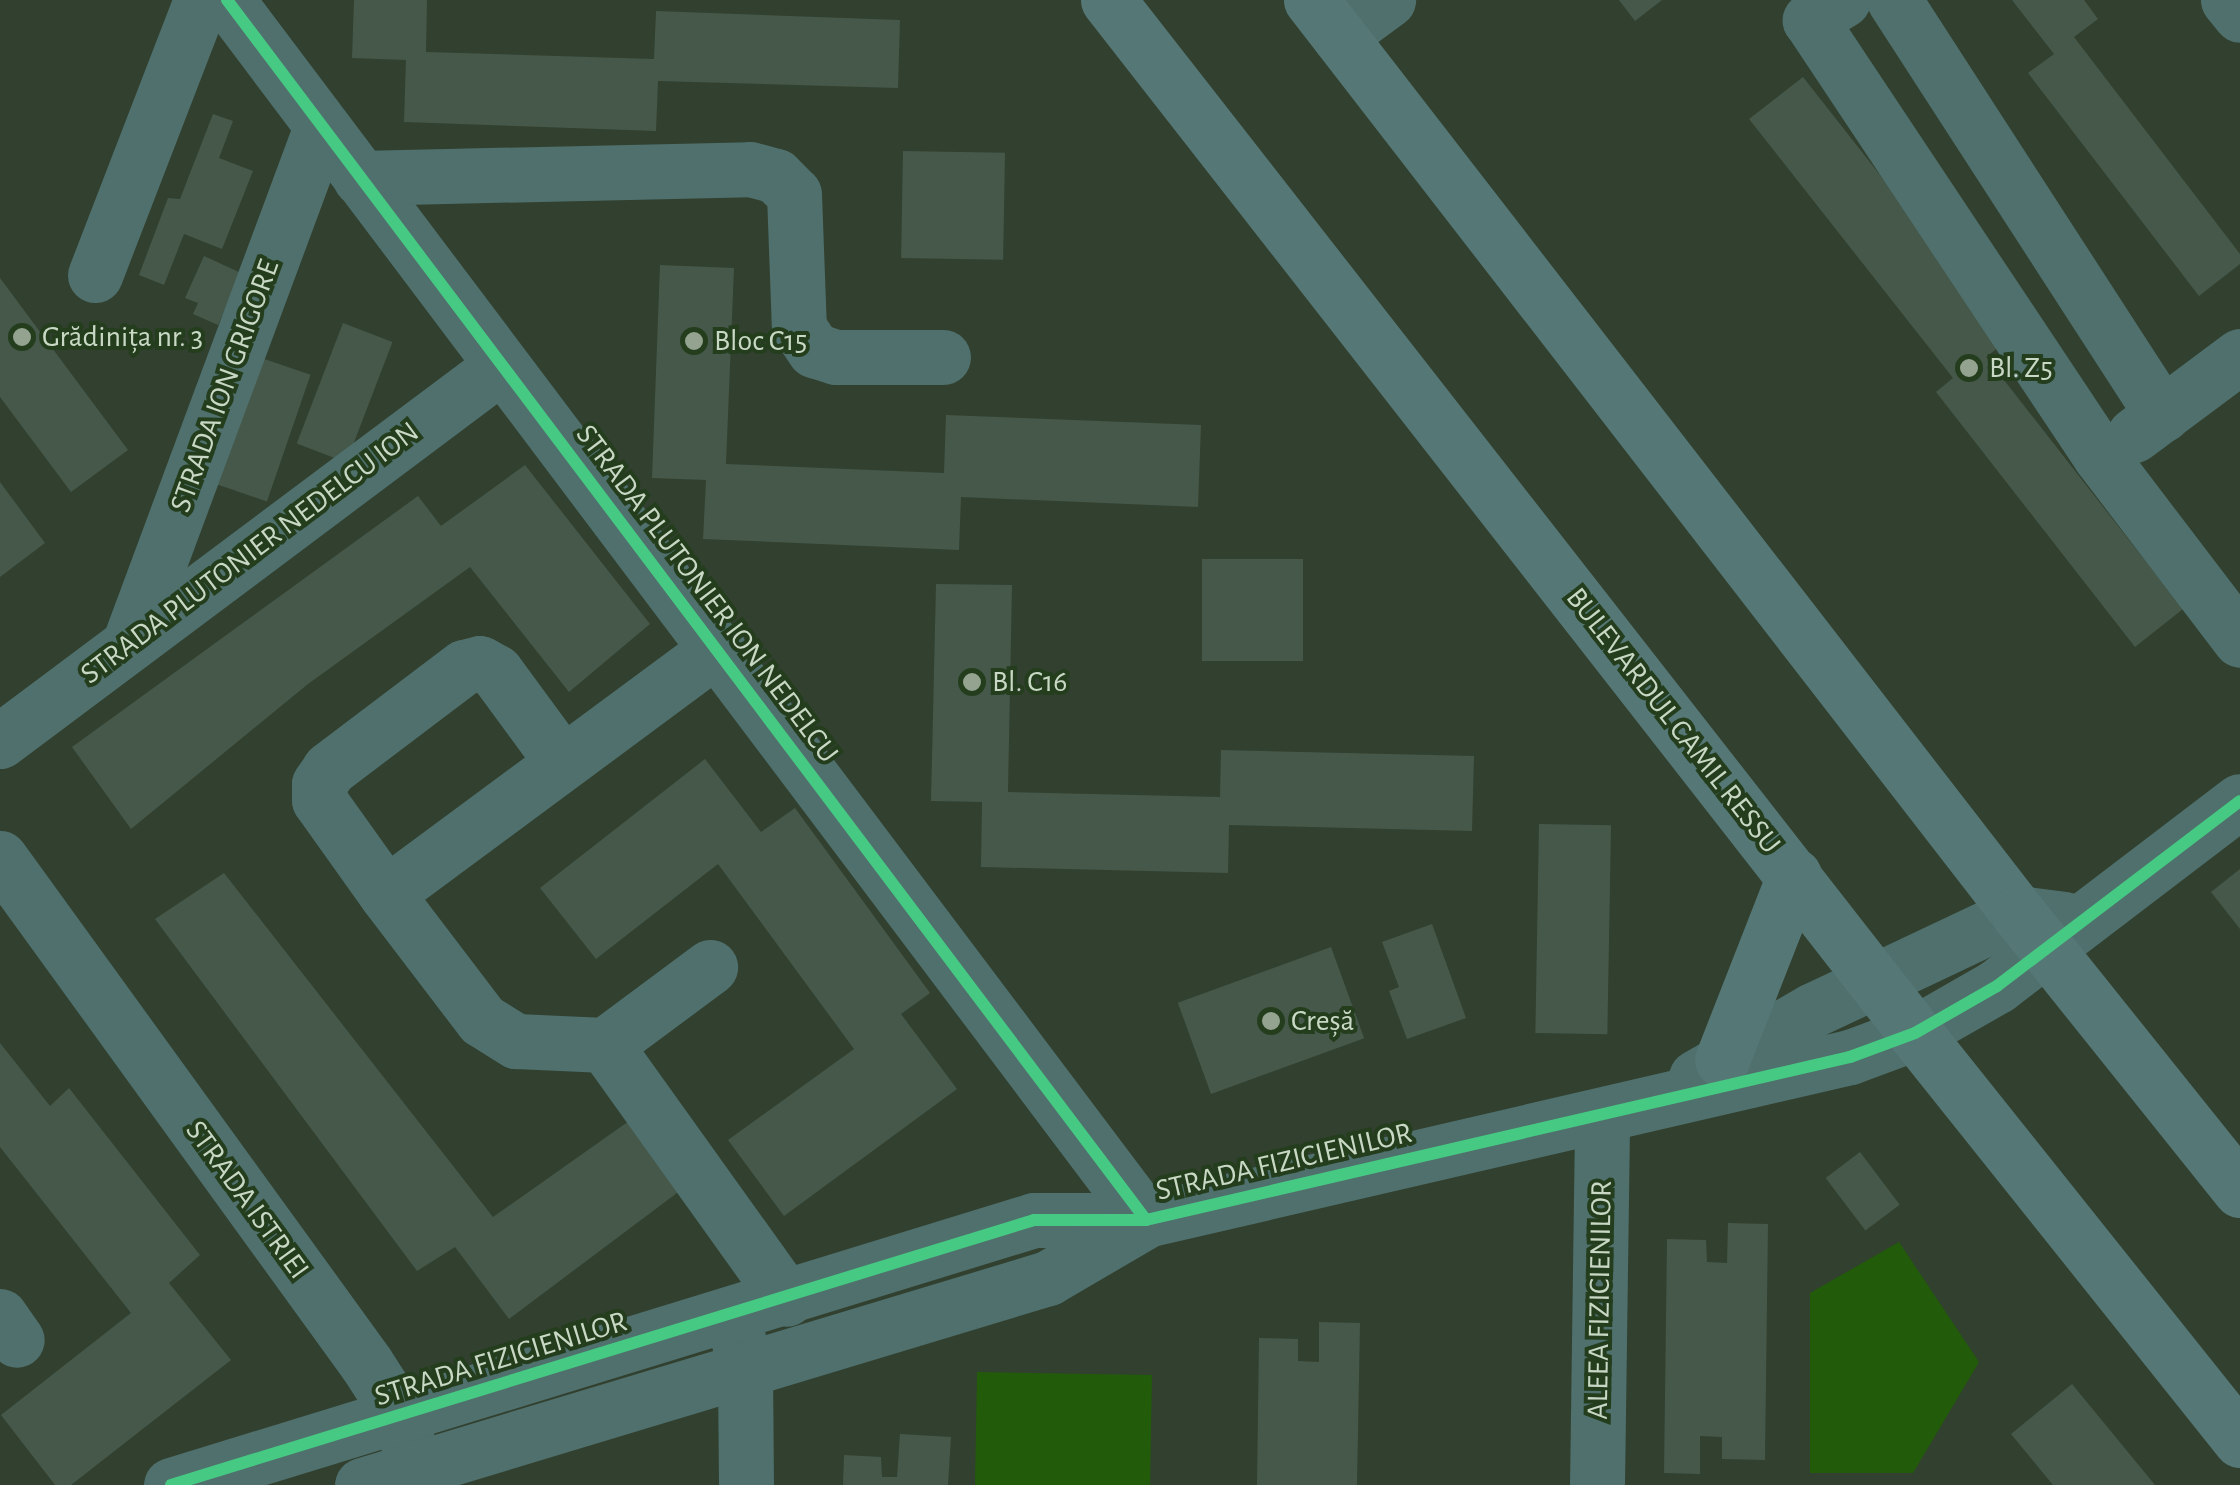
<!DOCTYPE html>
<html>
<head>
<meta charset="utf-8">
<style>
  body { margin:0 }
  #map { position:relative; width:2240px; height:1485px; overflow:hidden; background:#32402f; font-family:"Alegreya Sans",sans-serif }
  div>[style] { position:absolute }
  .green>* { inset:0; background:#225b0a; transform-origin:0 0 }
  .building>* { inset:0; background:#45584a; transform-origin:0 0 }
  .minor>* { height:55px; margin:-27.5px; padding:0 27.5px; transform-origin:27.5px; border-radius:27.5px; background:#4f706d }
  .major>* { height:55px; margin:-27.5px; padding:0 27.5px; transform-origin:27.5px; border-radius:27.5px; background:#557776 }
  .cycleway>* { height:12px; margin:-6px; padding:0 6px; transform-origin:6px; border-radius:6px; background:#46c982 }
  .dots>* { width:28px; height:28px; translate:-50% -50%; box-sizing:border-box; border:5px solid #243e1d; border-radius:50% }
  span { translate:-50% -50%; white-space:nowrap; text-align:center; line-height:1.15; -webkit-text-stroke:8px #243e1d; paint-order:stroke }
  .poi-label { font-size:30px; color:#c8d8c4 }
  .left { translate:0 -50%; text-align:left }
  .street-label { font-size:30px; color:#c8d8c4 }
</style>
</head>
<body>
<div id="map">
  <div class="green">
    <i style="clip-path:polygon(1899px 1242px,1979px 1362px,1913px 1473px,1810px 1473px,1810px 1293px)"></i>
    <i style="left:977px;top:1372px;width:175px;height:113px;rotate:1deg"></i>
  </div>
  <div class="building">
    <i style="clip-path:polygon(354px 0,427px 0,426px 52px,654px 59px,656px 11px,900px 20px,898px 88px,658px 81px,656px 131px,404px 122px,406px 60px,352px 58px)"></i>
    <i style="clip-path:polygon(1619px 0,1662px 0,1635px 21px)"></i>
    <i style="clip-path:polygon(2012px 0,2084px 0,2098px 19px,2074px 37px,2240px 254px,2240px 264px,2199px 296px,2028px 73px,2054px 54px)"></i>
    <i style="clip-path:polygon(1803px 77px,2009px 339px,1986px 357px,2183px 609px,2135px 647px,1936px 392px,1953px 378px,1749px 119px)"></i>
    <i style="clip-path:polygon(213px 114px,233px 121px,219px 158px,253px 171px,222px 249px,184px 234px,164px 285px,139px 275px,168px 198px,180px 199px)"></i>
    <i style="left:903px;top:151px;width:102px;height:107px;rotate:1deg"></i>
    <i style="clip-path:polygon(204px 256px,241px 273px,218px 325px,193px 314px,198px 303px,185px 298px)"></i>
    <i style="clip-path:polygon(660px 265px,734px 268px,726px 464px,944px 473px,946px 415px,1201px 425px,1198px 507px,961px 497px,959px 550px,703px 539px,706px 480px,652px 478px)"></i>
    <i style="clip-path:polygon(0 278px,128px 450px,71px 492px,0 397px)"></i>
    <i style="left:343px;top:323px;width:53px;height:129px;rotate:21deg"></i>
    <i style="left:250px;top:354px;width:64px;height:134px;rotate:19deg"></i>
    <i style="clip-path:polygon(525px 465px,650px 624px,569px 692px,470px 567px,308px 684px,131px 829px,72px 747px,418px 496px,441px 526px)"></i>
    <i style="clip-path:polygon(0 482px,45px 543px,0 577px)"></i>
    <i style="left:1202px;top:559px;width:101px;height:102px"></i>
    <i style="clip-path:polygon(936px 584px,1012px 585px,1008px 792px,1220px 797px,1221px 750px,1474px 756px,1472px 831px,1229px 825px,1228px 873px,981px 867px,982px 802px,931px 801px)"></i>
    <i style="clip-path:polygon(705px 759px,761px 832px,795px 808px,930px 993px,901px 1014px,957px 1089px,784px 1216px,728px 1140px,854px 1049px,718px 864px,596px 959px,540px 888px)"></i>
    <i style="left:1539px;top:824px;width:72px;height:209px;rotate:1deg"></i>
    <i style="clip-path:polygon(2240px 869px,2240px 929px,2211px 892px)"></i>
    <i style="clip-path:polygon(224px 873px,493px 1217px,629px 1121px,681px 1190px,509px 1319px,455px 1247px,417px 1271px,155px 919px)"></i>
    <i style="clip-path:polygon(1432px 924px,1466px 1018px,1407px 1039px,1389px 991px,1399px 987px,1382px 942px)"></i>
    <i style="left:1331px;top:947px;width:97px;height:163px;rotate:70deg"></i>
    <i style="clip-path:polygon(0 1043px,50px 1106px,69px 1088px,200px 1255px,169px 1283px,231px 1360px,71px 1485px,55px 1485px,1px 1415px,131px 1313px,0 1147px)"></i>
    <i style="left:1860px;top:1152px;width:66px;height:43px;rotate:53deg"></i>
    <i style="clip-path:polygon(1728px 1223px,1768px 1224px,1765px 1460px,1722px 1459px,1722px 1437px,1700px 1436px,1700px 1474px,1664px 1473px,1667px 1239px,1706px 1240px,1707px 1262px,1727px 1263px)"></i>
    <i style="clip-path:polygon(1319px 1322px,1360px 1323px,1357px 1485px,1257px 1485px,1259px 1338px,1298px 1339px,1298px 1361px,1319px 1362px)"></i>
    <i style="clip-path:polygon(2072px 1384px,2155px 1485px,2053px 1485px,2011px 1434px)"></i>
    <i style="clip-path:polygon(900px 1434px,951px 1437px,948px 1485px,843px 1485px,844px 1455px,881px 1457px,882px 1477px,897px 1477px)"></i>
  </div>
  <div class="minor">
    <i style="left:227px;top:0;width:1527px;rotate:53.01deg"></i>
    <i style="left:1843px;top:0;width:39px;rotate:149deg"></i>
    <i style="left:1810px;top:20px;width:524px;rotate:56.37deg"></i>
    <i style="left:2100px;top:456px;width:231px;rotate:52.7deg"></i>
    <i style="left:1894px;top:0;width:494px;rotate:57.1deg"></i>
    <i style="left:2228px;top:0;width:19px;rotate:51deg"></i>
    <i style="left:1339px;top:36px;width:61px;rotate:-36.3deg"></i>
    <i style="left:360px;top:178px;width:390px;rotate:-1.3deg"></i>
    <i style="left:750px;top:169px;width:27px;rotate:15deg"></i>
    <i style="left:776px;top:176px;width:25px;rotate:45deg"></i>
    <i style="left:794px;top:194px;width:134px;rotate:87.9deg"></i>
    <i style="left:799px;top:328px;width:27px;rotate:56deg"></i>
    <i style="left:814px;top:350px;width:23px;rotate:18deg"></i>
    <i style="left:836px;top:357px;width:107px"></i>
    <i style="left:95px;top:275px;width:295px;rotate:-68.9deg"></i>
    <i style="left:2134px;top:435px;width:132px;rotate:-36.7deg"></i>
    <i style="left:129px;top:644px;width:552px;rotate:-69.63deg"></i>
    <i style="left:718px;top:648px;width:413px;rotate:143.5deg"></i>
    <i style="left:386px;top:894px;width:158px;rotate:52.7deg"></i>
    <i style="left:482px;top:1020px;width:40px;rotate:32deg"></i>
    <i style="left:516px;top:1041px;width:89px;rotate:2.6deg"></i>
    <i style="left:605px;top:1045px;width:312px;rotate:54.4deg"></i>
    <i style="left:0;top:741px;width:626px;rotate:-36.81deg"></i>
    <i style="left:0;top:858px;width:624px;rotate:54.07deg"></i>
    <i style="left:366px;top:1363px;width:63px;rotate:57.3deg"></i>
    <i style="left:400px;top:1416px;width:35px;rotate:74deg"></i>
    <i style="left:386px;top:894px;width:115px;rotate:-125.5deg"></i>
    <i style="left:319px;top:800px;width:16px;rotate:-90deg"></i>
    <i style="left:319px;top:784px;width:18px;rotate:-56deg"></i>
    <i style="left:329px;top:769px;width:169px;rotate:-37.1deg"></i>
    <i style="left:464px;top:667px;width:16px;rotate:-14deg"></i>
    <i style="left:480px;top:663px;width:18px;rotate:29deg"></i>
    <i style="left:496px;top:672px;width:112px;rotate:53.7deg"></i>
    <i style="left:605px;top:1045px;width:131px;rotate:-36.6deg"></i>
    <i style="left:1696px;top:1077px;width:135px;rotate:-29.8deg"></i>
    <i style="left:1813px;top:1010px;width:227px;rotate:-25.3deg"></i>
    <i style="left:2018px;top:913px;width:47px;rotate:7.3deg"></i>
    <i style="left:0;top:1316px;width:29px;rotate:55deg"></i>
    <i style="left:737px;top:1334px;width:36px;rotate:77deg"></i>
    <i style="left:745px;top:1369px;width:116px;rotate:89.5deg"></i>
    <i style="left:171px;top:1485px;width:903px;rotate:-17.07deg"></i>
    <i style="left:1034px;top:1220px;width:112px"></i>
    <i style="left:1146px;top:1220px;width:723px;rotate:-13.04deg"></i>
    <i style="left:1850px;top:1057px;width:69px;rotate:-20.3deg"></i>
    <i style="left:1915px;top:1033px;width:95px;rotate:-29.8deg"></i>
    <i style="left:1997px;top:986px;width:305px;rotate:-37.3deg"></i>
    <i style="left:362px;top:1485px;width:717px;rotate:-16.79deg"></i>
    <i style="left:1048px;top:1278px;width:111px;rotate:-30.3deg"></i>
    <i style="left:1597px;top:1485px;width:370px;rotate:-89.2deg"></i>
  </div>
  <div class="major">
    <i style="left:1108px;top:0;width:1311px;rotate:52deg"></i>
    <i style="left:1915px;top:1033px;width:521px;rotate:51.39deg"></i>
    <i style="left:1311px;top:0;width:1155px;rotate:52.25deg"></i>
    <i style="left:2018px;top:913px;width:355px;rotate:51.3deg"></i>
    <i style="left:1722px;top:1060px;width:198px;rotate:-68.6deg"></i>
  </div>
  <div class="cycleway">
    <i style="left:227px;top:0;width:1527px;rotate:53.01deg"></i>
    <i style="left:171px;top:1485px;width:903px;rotate:-17.07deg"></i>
    <i style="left:1034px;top:1220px;width:112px"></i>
    <i style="left:1146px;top:1220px;width:723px;rotate:-13.04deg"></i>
    <i style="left:1850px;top:1057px;width:69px;rotate:-20.3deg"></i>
    <i style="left:1915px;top:1033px;width:95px;rotate:-29.8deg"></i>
    <i style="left:1997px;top:986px;width:305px;rotate:-37.3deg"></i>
  </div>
  <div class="dots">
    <i style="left:22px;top:337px;background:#94a390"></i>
    <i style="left:694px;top:341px;background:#94a390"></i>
    <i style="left:1969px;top:368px;background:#94a390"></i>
    <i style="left:972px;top:682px;background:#94a390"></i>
    <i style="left:1271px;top:1021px;background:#94a390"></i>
  </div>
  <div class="poi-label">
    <span class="left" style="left:42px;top:337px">Grădinița nr. 3</span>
    <span class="left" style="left:714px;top:341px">Bloc C15</span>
    <span class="left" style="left:1989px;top:368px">Bl. Z5</span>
    <span class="left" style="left:992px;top:682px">Bl. C16</span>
    <span class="left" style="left:1291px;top:1021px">Creșă</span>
  </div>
  <div class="street-label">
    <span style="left:225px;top:386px;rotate:-70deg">STRADA ION GRIGORE</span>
    <span style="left:250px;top:553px;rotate:-37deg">STRADA PLUTONIER NEDELCU ION</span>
    <span style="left:707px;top:594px;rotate:53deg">STRADA PLUTONIER ION NEDELCU</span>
    <span style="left:1673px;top:721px;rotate:52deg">BULEVARDUL CAMIL RESSU</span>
    <span style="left:1284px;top:1162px;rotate:-13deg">STRADA FIZICIENILOR</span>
    <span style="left:247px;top:1200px;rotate:54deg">STRADA ISTRIEI</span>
    <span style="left:1600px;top:1300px;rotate:-89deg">ALEEA FIZICIENILOR</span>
    <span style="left:501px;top:1359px;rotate:-17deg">STRADA FIZICIENILOR</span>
  </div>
</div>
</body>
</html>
